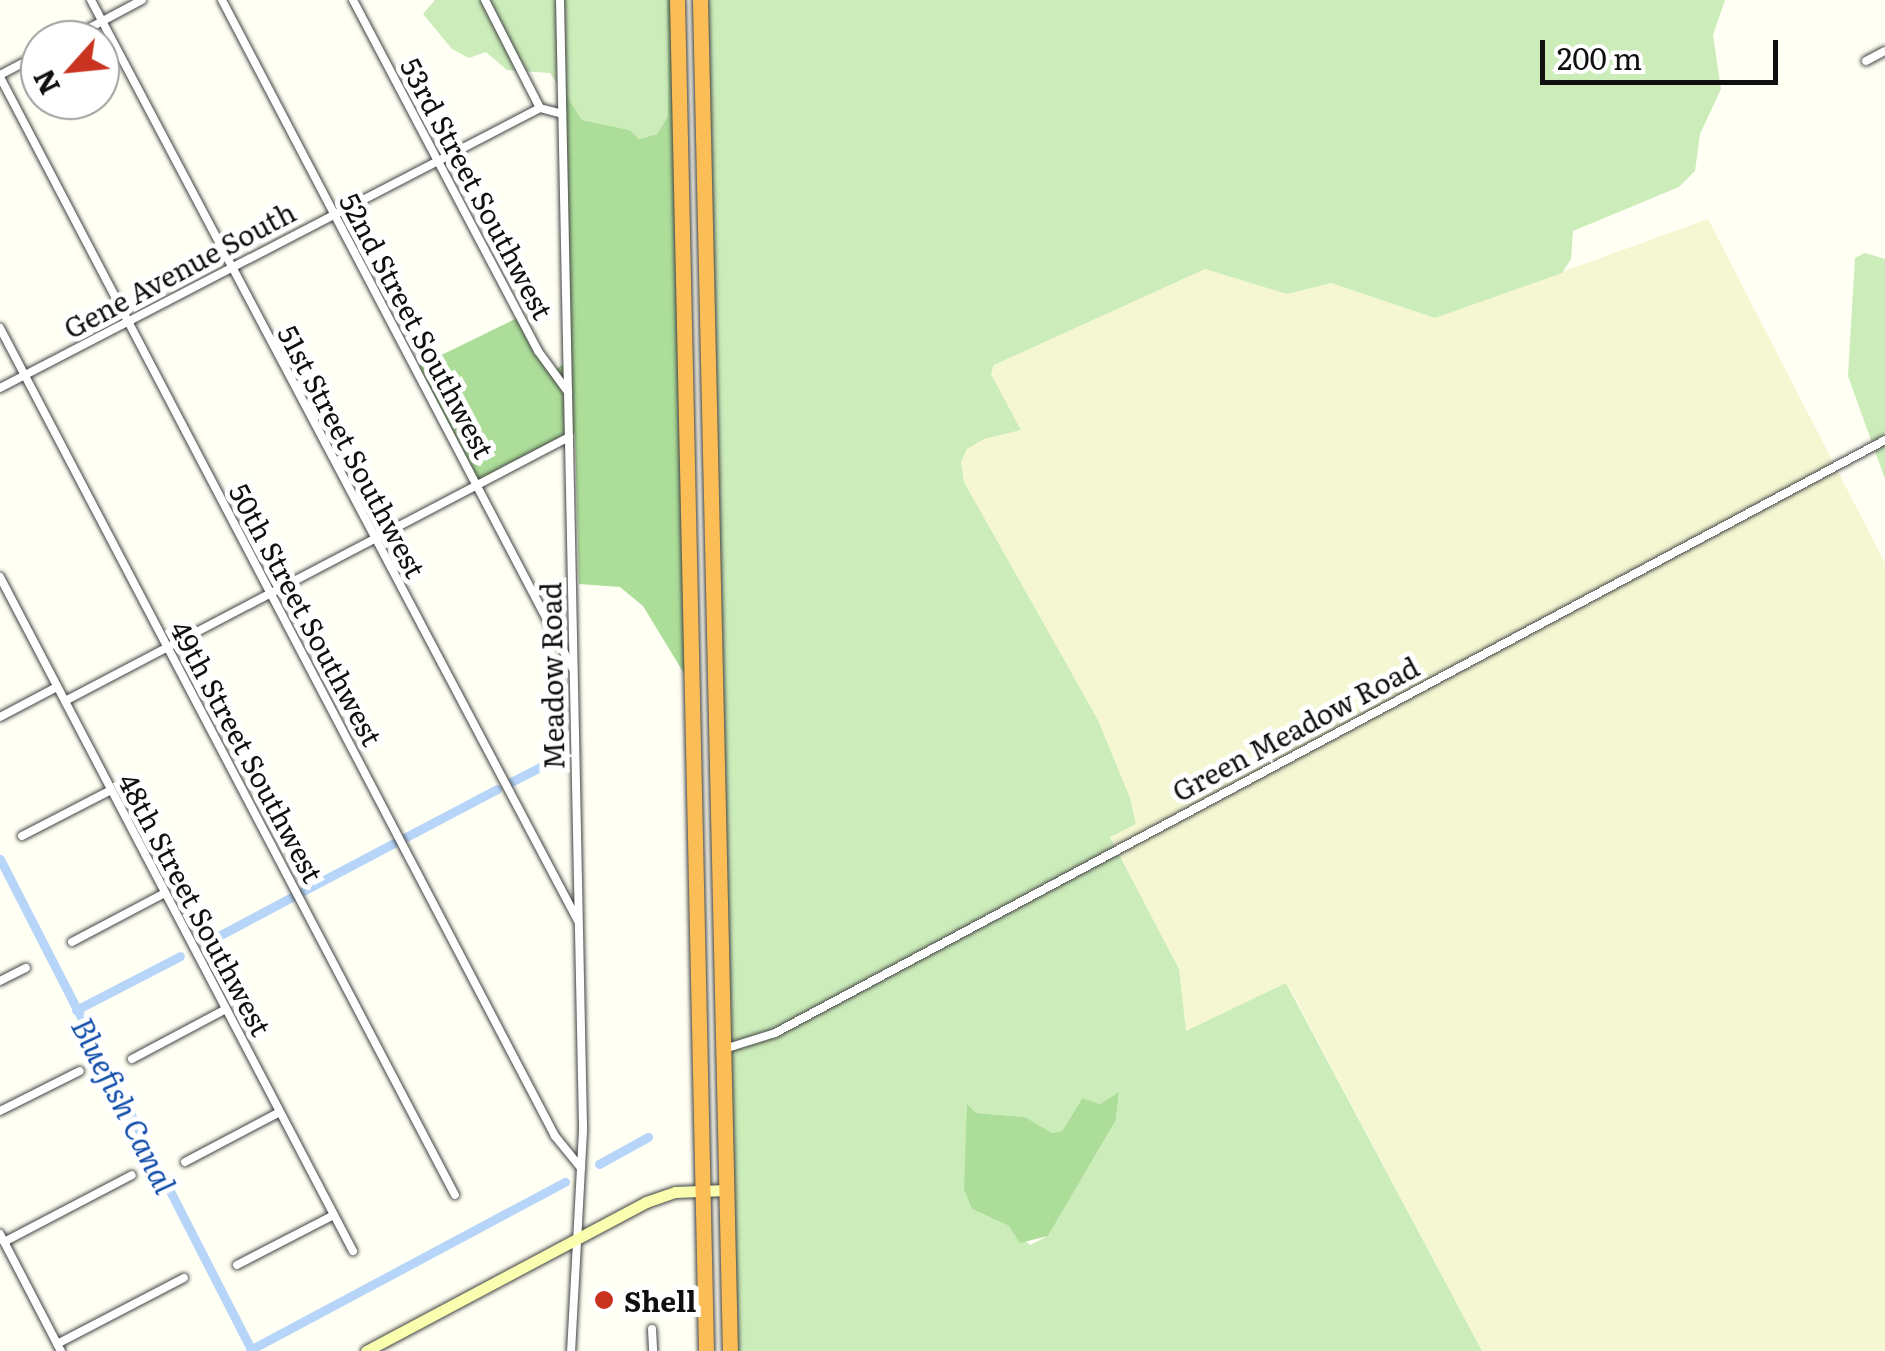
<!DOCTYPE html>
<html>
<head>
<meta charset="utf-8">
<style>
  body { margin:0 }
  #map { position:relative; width:1885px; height:1351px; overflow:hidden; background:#fffff4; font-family:Literata,serif }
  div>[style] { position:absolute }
  .farmland>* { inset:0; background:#f4f7d2 }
  .green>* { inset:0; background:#ccecba }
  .forest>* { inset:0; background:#acde99 }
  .canal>* { height:9px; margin:-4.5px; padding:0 4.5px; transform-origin:4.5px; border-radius:4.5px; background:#b6d5f9 }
  .roads { filter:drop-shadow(0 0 2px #434343) drop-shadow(0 0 2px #434343) }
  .street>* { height:8px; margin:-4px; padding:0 4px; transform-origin:4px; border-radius:4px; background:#fff }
  .secondary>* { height:11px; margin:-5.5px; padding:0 5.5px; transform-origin:5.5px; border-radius:5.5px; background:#faffaf }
  .highway>* { height:15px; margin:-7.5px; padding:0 7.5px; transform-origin:7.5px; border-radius:7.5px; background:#fbbd56 }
  .dots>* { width:28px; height:28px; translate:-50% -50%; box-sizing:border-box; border:5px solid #fff; border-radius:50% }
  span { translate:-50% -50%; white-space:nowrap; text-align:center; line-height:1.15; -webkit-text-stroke:10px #fff; paint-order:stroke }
  .street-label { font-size:28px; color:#101010 }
  .poi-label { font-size:28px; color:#101010; font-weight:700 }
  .left { translate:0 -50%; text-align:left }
  .water-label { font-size:30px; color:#124eaa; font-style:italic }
  .north { position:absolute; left:20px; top:20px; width:100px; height:100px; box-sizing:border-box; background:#fff; border:2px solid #9f9f9f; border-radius:50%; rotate:243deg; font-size:28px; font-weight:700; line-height:40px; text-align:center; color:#101010 }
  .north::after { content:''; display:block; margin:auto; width:35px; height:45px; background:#c93420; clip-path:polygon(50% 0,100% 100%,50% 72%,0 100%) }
  .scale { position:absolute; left:1540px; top:40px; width:238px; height:45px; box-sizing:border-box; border:5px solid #101010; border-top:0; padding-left:12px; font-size:30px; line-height:35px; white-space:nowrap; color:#101010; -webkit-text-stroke:8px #fff; paint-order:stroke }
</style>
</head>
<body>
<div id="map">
  <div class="farmland">
    <i style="clip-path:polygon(1708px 219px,1885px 563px,1885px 1351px,1482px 1351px,1287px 983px,1186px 1032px,1179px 969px,1110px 836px,1136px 823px,1130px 798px,1098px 720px,964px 482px,961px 462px,967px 449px,984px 439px,1021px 430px,991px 374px,994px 365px,1205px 269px,1287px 294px,1331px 283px,1435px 318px)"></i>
  </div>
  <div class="green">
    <i style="clip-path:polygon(435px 0,667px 0,668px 116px,657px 134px,639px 139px,630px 130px,582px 120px,550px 73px,507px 70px,486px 52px,469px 58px,452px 49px,423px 14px)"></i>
    <i style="clip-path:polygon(evenodd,705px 0,1725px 0,1713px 35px,1721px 89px,1700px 134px,1695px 171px,1679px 187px,1573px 231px,1571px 259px,1562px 273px,1435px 318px,1331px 283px,1287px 294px,1205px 269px,994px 365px,991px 374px,1021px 430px,984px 439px,967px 449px,961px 462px,964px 482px,1098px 720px,1130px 798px,1136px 824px,1110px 837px,1179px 969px,1186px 1031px,1286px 983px,1482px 1351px,735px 1351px,705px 0,1119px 1094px,1116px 1120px,1048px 1236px,1030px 1245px,1009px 1226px,972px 1209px,967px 1105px,975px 1113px,1025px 1117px,1052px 1133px,1062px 1131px,1081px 1099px,1100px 1104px,1119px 1094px)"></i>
    <i style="clip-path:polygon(1865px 253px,1885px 259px,1885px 479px,1848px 376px,1855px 258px)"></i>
  </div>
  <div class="forest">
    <i style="clip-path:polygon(667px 0,672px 0,688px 680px,643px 606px,620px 587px,579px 584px,575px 433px,475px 483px,415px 368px,519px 317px,551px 372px,569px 361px,561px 87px,582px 120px,630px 130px,639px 139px,657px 134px,668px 116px)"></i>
    <i style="clip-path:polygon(1119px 1092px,1116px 1120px,1048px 1236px,1020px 1243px,1009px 1226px,972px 1209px,964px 1189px,967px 1104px,976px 1113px,1025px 1117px,1052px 1133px,1062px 1131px,1082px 1098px,1100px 1104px)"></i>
  </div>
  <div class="canal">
    <i style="left:509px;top:783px;width:53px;rotate:-27.1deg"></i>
    <i style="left:406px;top:837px;width:103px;rotate:-27.8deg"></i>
    <i style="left:0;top:859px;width:553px;rotate:62.88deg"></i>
    <i style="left:303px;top:891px;width:103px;rotate:-27.8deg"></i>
    <i style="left:211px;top:940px;width:92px;rotate:-28deg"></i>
    <i style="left:76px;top:1010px;width:117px;rotate:-27.4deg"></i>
    <i style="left:599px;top:1164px;width:56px;rotate:-28.9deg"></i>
    <i style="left:250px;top:1350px;width:357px;rotate:-28.1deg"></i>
  </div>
  <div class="roads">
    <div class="street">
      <i style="left:91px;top:0;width:1042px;rotate:62.13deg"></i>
      <i style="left:222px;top:0;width:755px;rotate:62.32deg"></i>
      <i style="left:353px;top:0;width:397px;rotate:62.2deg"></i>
      <i style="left:538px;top:351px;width:51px;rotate:53.8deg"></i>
      <i style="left:485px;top:0;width:121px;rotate:63deg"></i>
      <i style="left:540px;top:108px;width:23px;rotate:15deg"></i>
      <i style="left:560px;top:0;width:1131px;rotate:88.83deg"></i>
      <i style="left:583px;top:1131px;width:220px;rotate:93.1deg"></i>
      <i style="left:67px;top:40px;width:85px;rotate:-28.1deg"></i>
      <i style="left:1866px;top:61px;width:21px;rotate:-28deg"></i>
      <i style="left:0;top:75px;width:45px;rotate:-27.7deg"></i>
      <i style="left:0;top:77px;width:1196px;rotate:62.34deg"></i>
      <i style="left:555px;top:1136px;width:41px;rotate:50.9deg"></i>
      <i style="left:0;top:328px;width:979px;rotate:62.31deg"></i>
      <i style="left:0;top:388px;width:608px;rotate:-27.41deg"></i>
      <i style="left:0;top:577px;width:761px;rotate:62.36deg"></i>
      <i style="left:65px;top:701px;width:569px;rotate:-27.65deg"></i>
      <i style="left:0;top:717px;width:64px;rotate:-27.8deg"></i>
      <i style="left:22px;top:836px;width:100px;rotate:-27.3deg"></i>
      <i style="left:72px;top:942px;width:105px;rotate:-27.8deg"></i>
      <i style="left:0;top:981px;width:29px;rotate:-27deg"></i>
      <i style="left:724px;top:1049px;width:53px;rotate:-17.4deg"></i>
      <i style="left:775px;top:1033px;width:1258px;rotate:-28.11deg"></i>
      <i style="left:132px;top:1059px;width:106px;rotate:-28deg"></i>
      <i style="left:0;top:1111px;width:89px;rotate:-26.6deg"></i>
      <i style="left:185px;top:1162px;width:107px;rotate:-27.8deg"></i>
      <i style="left:0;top:1234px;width:132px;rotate:62.5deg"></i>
      <i style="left:4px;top:1242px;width:144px;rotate:-27.6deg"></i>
      <i style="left:237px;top:1265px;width:109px;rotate:-27.3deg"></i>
      <i style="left:652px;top:1329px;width:22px;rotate:87deg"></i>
      <i style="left:57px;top:1344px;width:143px;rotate:-27.5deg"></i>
    </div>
    <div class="secondary">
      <i style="left:366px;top:1351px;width:317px;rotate:-28deg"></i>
      <i style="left:646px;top:1202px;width:31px;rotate:-19deg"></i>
      <i style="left:675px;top:1192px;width:51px;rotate:-2.2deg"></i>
    </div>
    <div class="highway">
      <i style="left:677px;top:0;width:1351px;rotate:88.77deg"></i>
      <i style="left:700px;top:0;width:1351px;rotate:88.73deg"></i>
    </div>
  </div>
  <div class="dots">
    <i style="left:604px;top:1300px;background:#c93420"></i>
  </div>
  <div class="street-label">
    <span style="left:478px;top:188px;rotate:62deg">53rd Street Southwest</span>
    <span style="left:179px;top:269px;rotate:-28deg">Gene Avenue South</span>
    <span style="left:418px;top:325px;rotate:62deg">52nd Street Southwest</span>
    <span style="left:353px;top:451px;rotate:62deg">51st Street Southwest</span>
    <span style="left:307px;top:614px;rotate:62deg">50th Street Southwest</span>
    <span style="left:551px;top:676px;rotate:-91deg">Meadow Road</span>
    <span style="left:1295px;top:728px;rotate:-28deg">Green Meadow Road</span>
    <span style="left:248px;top:751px;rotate:62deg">49th Street Southwest</span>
    <span style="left:196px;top:904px;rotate:62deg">48th Street Southwest</span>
  </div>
  <div class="poi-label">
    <span class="left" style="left:624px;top:1300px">Shell</span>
  </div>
  <div class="water-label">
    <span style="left:125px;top:1105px;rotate:63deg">Bluefish Canal</span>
  </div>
  <div class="north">N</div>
  <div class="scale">200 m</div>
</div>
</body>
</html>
